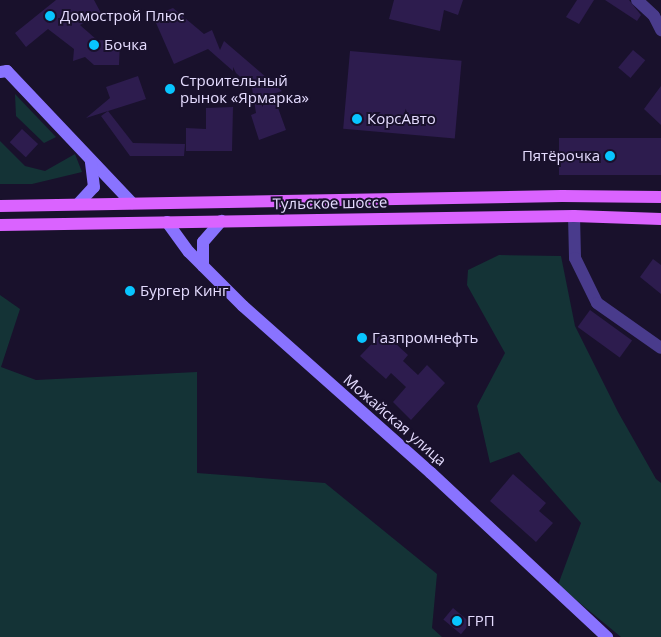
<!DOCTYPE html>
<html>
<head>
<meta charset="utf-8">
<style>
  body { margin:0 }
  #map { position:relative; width:661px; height:637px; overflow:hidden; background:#19112c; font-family:"Open Sans",sans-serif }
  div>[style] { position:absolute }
  .green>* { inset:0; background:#143336 }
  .building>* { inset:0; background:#2d1c4e; transform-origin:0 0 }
  .street>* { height:12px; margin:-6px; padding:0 6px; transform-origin:6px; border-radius:6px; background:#493b8c }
  .secondary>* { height:12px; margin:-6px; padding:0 6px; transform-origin:6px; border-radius:6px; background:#8973ff }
  .primary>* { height:12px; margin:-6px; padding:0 6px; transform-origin:6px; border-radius:6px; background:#da63ff }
  .dots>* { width:14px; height:14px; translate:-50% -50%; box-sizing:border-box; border:2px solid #19112c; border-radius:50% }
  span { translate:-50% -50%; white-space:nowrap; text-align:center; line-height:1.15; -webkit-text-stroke:4px #19112c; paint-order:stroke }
  .poi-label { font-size:15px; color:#e5dcff }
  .left { translate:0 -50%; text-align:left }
  .right { translate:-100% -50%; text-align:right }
  .street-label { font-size:15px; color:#e5dcff }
</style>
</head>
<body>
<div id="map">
  <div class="green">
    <i style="clip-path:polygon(15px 94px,56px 137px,44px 143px,16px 116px)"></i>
    <i style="clip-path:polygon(0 141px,25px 166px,45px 171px,75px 154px,82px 172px,32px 184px,0 184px)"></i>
    <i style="clip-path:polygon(499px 255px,561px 256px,575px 326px,618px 412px,656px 479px,661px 483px,661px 637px,621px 637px,558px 585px,581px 523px,519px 452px,490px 463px,477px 406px,505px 353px,467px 285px,468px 270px)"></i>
    <i style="clip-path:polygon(0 295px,20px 309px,1px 367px,36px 380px,197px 372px,197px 473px,325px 483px,437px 574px,432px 628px,442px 637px,0 637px)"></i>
  </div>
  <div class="building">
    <i style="clip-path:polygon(56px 0,94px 0,101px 13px,80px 25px,97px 40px,120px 41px,119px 65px,94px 65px,85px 57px,73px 61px,74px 49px,48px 29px,26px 47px,15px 33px)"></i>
    <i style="clip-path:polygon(394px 0,463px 0,458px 15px,444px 10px,440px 31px,389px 19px)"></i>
    <i style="clip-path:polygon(577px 0,594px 0,579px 24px,566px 17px)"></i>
    <i style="clip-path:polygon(605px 0,629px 0,641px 15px,637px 21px)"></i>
    <i style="clip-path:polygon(173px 8px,204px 34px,212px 30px,220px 50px,224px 41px,282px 91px,273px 94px,286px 130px,259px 140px,251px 115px,256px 113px,252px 88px,236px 73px,233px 67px,233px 71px,208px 49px,174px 64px,153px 16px)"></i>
    <i style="left:633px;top:50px;width:16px;height:23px;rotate:40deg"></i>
    <i style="left:350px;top:51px;width:112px;height:78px;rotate:5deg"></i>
    <i style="clip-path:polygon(138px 76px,146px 99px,86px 118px,110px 98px,106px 87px)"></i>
    <i style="clip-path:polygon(661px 86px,661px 125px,644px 109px)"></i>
    <i style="clip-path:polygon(233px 107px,232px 151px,186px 151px,186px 128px,206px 129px,206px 108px)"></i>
    <i style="clip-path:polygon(108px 111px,133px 143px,185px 144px,184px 156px,130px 156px,101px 116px)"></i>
    <i style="left:22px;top:129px;width:22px;height:18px;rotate:43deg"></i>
    <i style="left:559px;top:138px;width:102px;height:37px"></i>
    <i style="clip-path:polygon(653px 259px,661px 265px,661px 294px,640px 277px)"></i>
    <i style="left:590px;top:310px;width:52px;height:21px;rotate:36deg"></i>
    <i style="clip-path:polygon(383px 332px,408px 355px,403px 361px,418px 375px,427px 365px,445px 383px,411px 420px,393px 402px,406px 387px,391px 373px,386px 379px,360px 356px)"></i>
    <i style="clip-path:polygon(513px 474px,546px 503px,539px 511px,553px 523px,536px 542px,490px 501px)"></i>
    <i style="left:453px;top:608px;width:23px;height:15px;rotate:40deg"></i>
  </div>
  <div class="street">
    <i style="left:637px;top:0;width:23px;rotate:43deg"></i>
    <i style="left:654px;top:16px;width:16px;rotate:63deg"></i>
    <i style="left:574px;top:216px;width:42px;rotate:88.6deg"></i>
    <i style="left:575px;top:258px;width:50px;rotate:63.9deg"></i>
    <i style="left:597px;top:303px;width:78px;rotate:35.1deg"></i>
  </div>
  <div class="secondary">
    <i style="left:0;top:72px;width:7px;rotate:-8deg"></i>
    <i style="left:7px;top:71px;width:182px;rotate:46.6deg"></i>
    <i style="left:78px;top:204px;width:23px;rotate:-47deg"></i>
    <i style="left:94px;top:187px;width:26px;rotate:-97deg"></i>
    <i style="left:167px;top:222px;width:37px;rotate:54deg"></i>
    <i style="left:189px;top:252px;width:76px;rotate:45deg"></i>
    <i style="left:243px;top:306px;width:251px;rotate:41.6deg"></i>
    <i style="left:431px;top:473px;width:241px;rotate:43deg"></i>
    <i style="left:203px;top:266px;width:24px;rotate:-90deg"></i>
    <i style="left:203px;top:242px;width:28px;rotate:-49deg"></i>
  </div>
  <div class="primary">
    <i style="left:0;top:206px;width:562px;rotate:-1.02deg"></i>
    <i style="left:562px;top:196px;width:99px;rotate:0.6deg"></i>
    <i style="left:0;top:225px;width:574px;rotate:-0.9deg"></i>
    <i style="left:574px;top:216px;width:87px;rotate:2deg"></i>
  </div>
  <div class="dots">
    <i style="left:50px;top:16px;background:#08c5ff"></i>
    <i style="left:94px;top:45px;background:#08c5ff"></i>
    <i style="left:170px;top:89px;background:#08c5ff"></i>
    <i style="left:357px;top:119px;background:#08c5ff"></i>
    <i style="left:610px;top:156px;background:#08c5ff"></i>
    <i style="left:130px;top:291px;background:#08c5ff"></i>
    <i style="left:362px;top:338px;background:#08c5ff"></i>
    <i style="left:457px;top:621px;background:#08c5ff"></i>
  </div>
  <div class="poi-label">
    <span class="left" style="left:60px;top:16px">Домострой Плюс</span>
    <span class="left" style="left:104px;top:45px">Бочка</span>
    <span class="left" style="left:180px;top:89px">Строительный<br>рынок «Ярмарка»</span>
    <span class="left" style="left:367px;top:119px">КорсАвто</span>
    <span class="right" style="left:600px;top:156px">Пятёрочка</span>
    <span class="left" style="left:140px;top:291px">Бургер Кинг</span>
    <span class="left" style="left:372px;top:338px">Газпромнефть</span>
    <span class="left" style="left:467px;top:621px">ГРП</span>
  </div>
  <div class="street-label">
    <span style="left:330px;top:203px;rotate:-1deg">Тульское шоссе</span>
    <span style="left:395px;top:420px;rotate:41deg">Можайская улица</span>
  </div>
</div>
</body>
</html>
